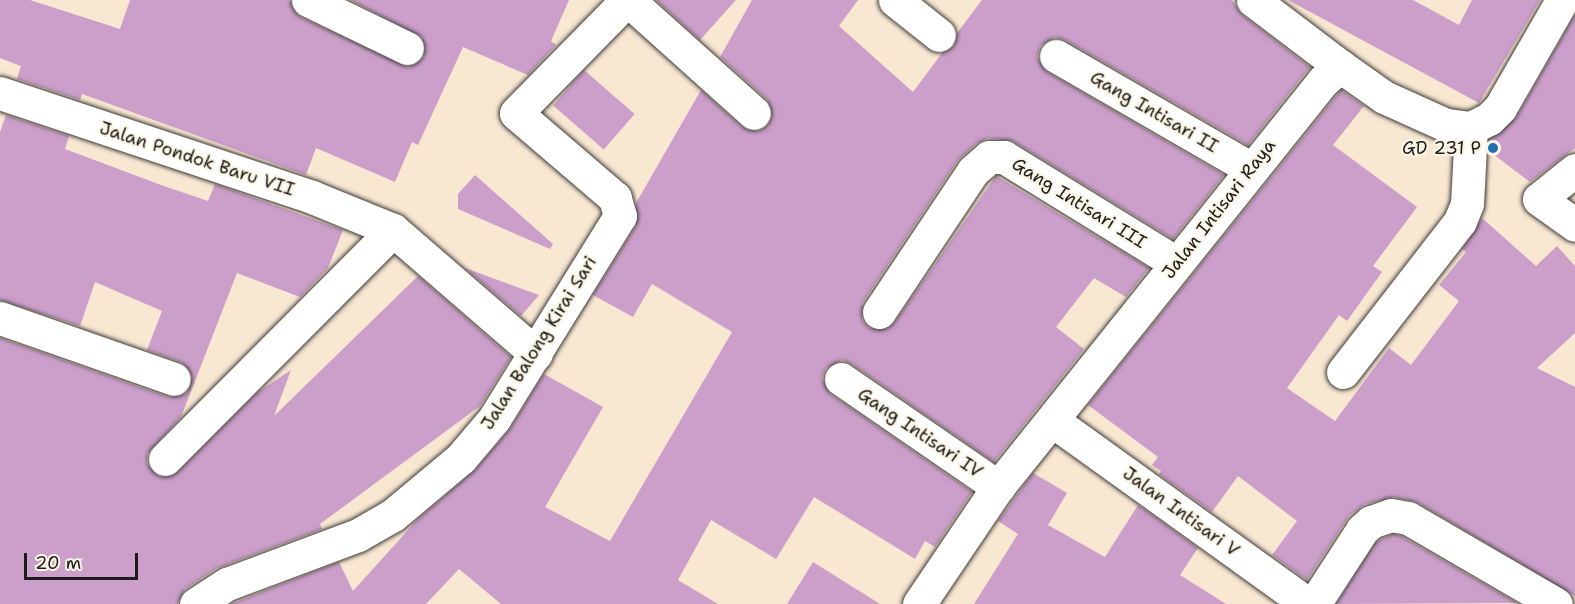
<!DOCTYPE html>
<html>
<head>
<meta charset="utf-8">
<style>
	body { margin:0 }
	#map { position:relative; width:1575px; height:604px; overflow:hidden; background:#f8e7d1; font-family:"Shantell Sans",sans-serif }
	div>[style] { position:absolute }
	.building>* { inset:0; background:#cc9fcb; transform-origin:0 0 }
	.roads { filter:drop-shadow(0 0 2px #3d3a37) drop-shadow(0 0 2px #3d3a37) }
	.minor>* { height:33px; margin:-16.5px; padding:0 16.5px; transform-origin:16.5px; border-radius:16.5px; background:#fff }
	.dots>* { width:16px; height:16px; translate:-50% -50%; box-sizing:border-box; border:3px solid #fcf5e5; border-radius:50% }
	span { translate:-50% -50%; white-space:nowrap; text-align:center; line-height:1.15; -webkit-text-stroke:4.5px #fcf5e5; paint-order:stroke }
	.street-label { font-size:18px; color:#1c1c1c }
	.poi-label { font-size:18px; color:#1c1c1c }
	.right { translate:-100% -50%; text-align:right }
	.scale { position:absolute; left:24px; top:553px; width:114px; height:27px; box-sizing:border-box; border:3px solid #1c1c1c; border-top:0; padding-left:8px; font-size:18px; line-height:21px; white-space:nowrap; color:#1c1c1c; -webkit-text-stroke:4px #fcf5e5; paint-order:stroke }
</style>
</head>
<body>
<div id="map">
	<div class="building">
		<i style="clip-path:polygon(0 0,30px 0,120px 29px,130px 0,289px 0,300px 17px,408px 67px,424px 57px,422px 37px,351px 0,569px 0,551px 41px,556px 45px,528px 75px,463px 47px,418px 145px,412px 142px,395px 182px,316px 148px,306px 175px,82px 94px,80px 100px,17px 79px,21px 66px,0 58px)"></i>
		<i style="clip-path:polygon(656px 0,736px 0,700px 40px)"></i>
		<i style="clip-path:polygon(752px 0,858px 0,839px 26px,913px 92px,942px 53px,954px 46px,957px 33px,982px 0,1232px 0,1242px 15px,1310px 67px,1248px 145px,1065px 40px,1055px 37px,1040px 46px,1037px 57px,1047px 72px,1224px 175px,1173px 239px,1013px 141px,988px 138px,977px 143px,958px 160px,863px 302px,862px 320px,869px 328px,887px 329px,895px 322px,996px 176px,1149px 268px,1126px 297px,1094px 278px,1056px 327px,1084px 349px,994px 462px,852px 364px,842px 360px,826px 368px,822px 378px,830px 394px,972px 492px,935px 547px,925px 541px,915px 559px,814px 497px,776px 559px,711px 520px,678px 580px,718px 604px,501px 604px,459px 569px,426px 604px,231px 604px,339px 562px,353px 591px,419px 518px,475px 470px,510px 429px,544px 374px,603px 407px,545px 507px,610px 541px,732px 332px,652px 284px,633px 317px,593px 295px,636px 226px,636px 203px,701px 90px,742px 127px,759px 131px,768px 125px,772px 116px,767px 99px,720px 57px)"></i>
		<i style="clip-path:polygon(1288px 0,1413px 0,1459px 25px,1472px 0,1540px 0,1479px 103px)"></i>
		<i style="clip-path:polygon(1575px 15px,1575px 148px,1530px 182px,1489px 151px,1489px 140px,1516px 118px)"></i>
		<i style="left:584px;top:70px;width:67px;height:47px;rotate:41deg"></i>
		<i style="clip-path:polygon(1341px 90px,1364px 106px,1333px 145px,1417px 207px,1373px 266px,1382px 272px,1347px 321px,1339px 315px,1287px 388px,1335px 421px,1389px 348px,1411px 365px,1459px 301px,1439px 285px,1466px 252px,1462px 249px,1482px 218px,1536px 266px,1557px 246px,1575px 266px,1575px 333px,1537px 368px,1575px 387px,1575px 596px,1417px 502px,1394px 497px,1365px 504px,1349px 516px,1307px 580px,1272px 555px,1297px 521px,1238px 476px,1212px 512px,1159px 474px,1161px 471px,1152px 465px,1158px 457px,1088px 405px)"></i>
		<i style="clip-path:polygon(6px 115px,69px 136px,65px 149px,161px 185px,208px 201px,215px 184px,343px 230px,328px 268px,300px 297px,237px 273px,181px 417px,147px 454px,147px 464px,160px 477px,178px 472px,258px 392px,291px 370px,274px 416px,418px 276px,511px 357px,480px 406px,320px 524px,322px 529px,217px 568px,185px 589px,177px 604px,0 604px,0 338px,168px 397px,186px 394px,192px 376px,181px 362px,147px 350px,162px 311px,95px 282px,80px 326px,0 300px,0 132px)"></i>
		<i style="clip-path:polygon(475px 175px,553px 244px,550px 249px,458px 209px,458px 194px)"></i>
		<i style="clip-path:polygon(465px 268px,539px 295px,521px 316px)"></i>
		<i style="clip-path:polygon(1033px 473px,1067px 493px,1048px 525px,1105px 557px,1138px 505px,1198px 548px,1180px 575px,1226px 604px,974px 604px,1018px 534px,998px 521px)"></i>
		<i style="clip-path:polygon(1393px 534px,1401px 536px,1517px 603px,1336px 604px,1376px 542px)"></i>
		<i style="clip-path:polygon(813px 562px,880px 604px,787px 604px)"></i>
	</div>
	<div class="roads">
		<div class="minor">
			<i style="left:308px;top:0;width:110px;rotate:25.9deg"></i>
			<i style="left:628px;top:0;width:169px;rotate:41.9deg"></i>
			<i style="left:895px;top:0;width:56px;rotate:38.5deg"></i>
			<i style="left:1253px;top:0;width:109px;rotate:37.2deg"></i>
			<i style="left:1056px;top:56px;width:226px;rotate:30deg"></i>
			<i style="left:0;top:93px;width:329px;rotate:18.4deg"></i>
			<i style="left:312px;top:197px;width:87px;rotate:22.2deg"></i>
			<i style="left:393px;top:230px;width:189px;rotate:40.9deg"></i>
			<i style="left:1575px;top:170px;width:46px;rotate:141.1deg"></i>
			<i style="left:1539px;top:199px;width:44px;rotate:35.8deg"></i>
			<i style="left:879px;top:312px;width:169px;rotate:-56.3deg"></i>
			<i style="left:973px;top:171px;width:21px;rotate:-41deg"></i>
			<i style="left:989px;top:157px;width:15px"></i>
			<i style="left:1004px;top:157px;width:202px;rotate:31.6deg"></i>
			<i style="left:0;top:318px;width:184px;rotate:19.3deg"></i>
			<i style="left:1343px;top:372px;width:191px;rotate:-52.2deg"></i>
			<i style="left:1460px;top:221px;width:18px;rotate:-68deg"></i>
			<i style="left:1467px;top:204px;width:76px;rotate:-87deg"></i>
			<i style="left:841px;top:379px;width:191px;rotate:34.5deg"></i>
			<i style="left:1053px;top:421px;width:314px;rotate:35.7deg"></i>
			<i style="left:165px;top:459px;width:323px;rotate:-45.1deg"></i>
			<i style="left:196px;top:604px;width:37px;rotate:-33deg"></i>
			<i style="left:227px;top:584px;width:140px;rotate:-20.5deg"></i>
			<i style="left:358px;top:535px;width:40px;rotate:-29.7deg"></i>
			<i style="left:393px;top:515px;width:89px;rotate:-40deg"></i>
			<i style="left:461px;top:458px;width:51px;rotate:-49.8deg"></i>
			<i style="left:494px;top:419px;width:239px;rotate:-58.2deg"></i>
			<i style="left:620px;top:216px;width:19px;rotate:-106deg"></i>
			<i style="left:615px;top:198px;width:130px;rotate:-139.4deg"></i>
			<i style="left:516px;top:113px;width:158px;rotate:-45.5deg"></i>
			<i style="left:919px;top:604px;width:141px;rotate:-56deg"></i>
			<i style="left:998px;top:487px;width:520px;rotate:-51.32deg"></i>
			<i style="left:1323px;top:81px;width:23px;rotate:-41deg"></i>
			<i style="left:1340px;top:66px;width:54px;rotate:35.2deg"></i>
			<i style="left:1384px;top:97px;width:68px;rotate:24.3deg"></i>
			<i style="left:1446px;top:125px;width:25px;rotate:7deg"></i>
			<i style="left:1471px;top:128px;width:20px;rotate:-27deg"></i>
			<i style="left:1489px;top:119px;width:16px;rotate:-45deg"></i>
			<i style="left:1500px;top:108px;width:125px;rotate:-60.1deg"></i>
			<i style="left:1314px;top:604px;width:88px;rotate:-57deg"></i>
			<i style="left:1362px;top:530px;width:12px;rotate:-42deg"></i>
			<i style="left:1371px;top:522px;width:21px;rotate:-19deg"></i>
			<i style="left:1391px;top:515px;width:17px;rotate:10deg"></i>
			<i style="left:1408px;top:518px;width:171px;rotate:30.2deg"></i>
		</div>
	</div>
	<div class="dots">
		<i style="left:1493px;top:148px;background:#1f6fb2"></i>
	</div>
	<div class="street-label">
		<span style="left:1154px;top:112px;rotate:30deg">Gang Intisari II</span>
		<span style="left:197px;top:159px;rotate:18deg">Jalan Pondok Baru VII</span>
		<span style="left:1079px;top:203px;rotate:32deg">Gang Intisari III</span>
		<span style="left:1219px;top:209px;rotate:-52deg">Jalan Intisari Raya</span>
		<span style="left:539px;top:343px;rotate:-58deg">Jalan Balong Kirai Sari</span>
		<span style="left:920px;top:433px;rotate:34deg">Gang Intisari IV</span>
		<span style="left:1181px;top:512px;rotate:36deg">Jalan Intisari V</span>
	</div>
	<div class="poi-label">
		<span class="right" style="left:1481px;top:148px">GD 231 P</span>
	</div>
	<div class="scale">20 m</div>
</div>
</body>
</html>
